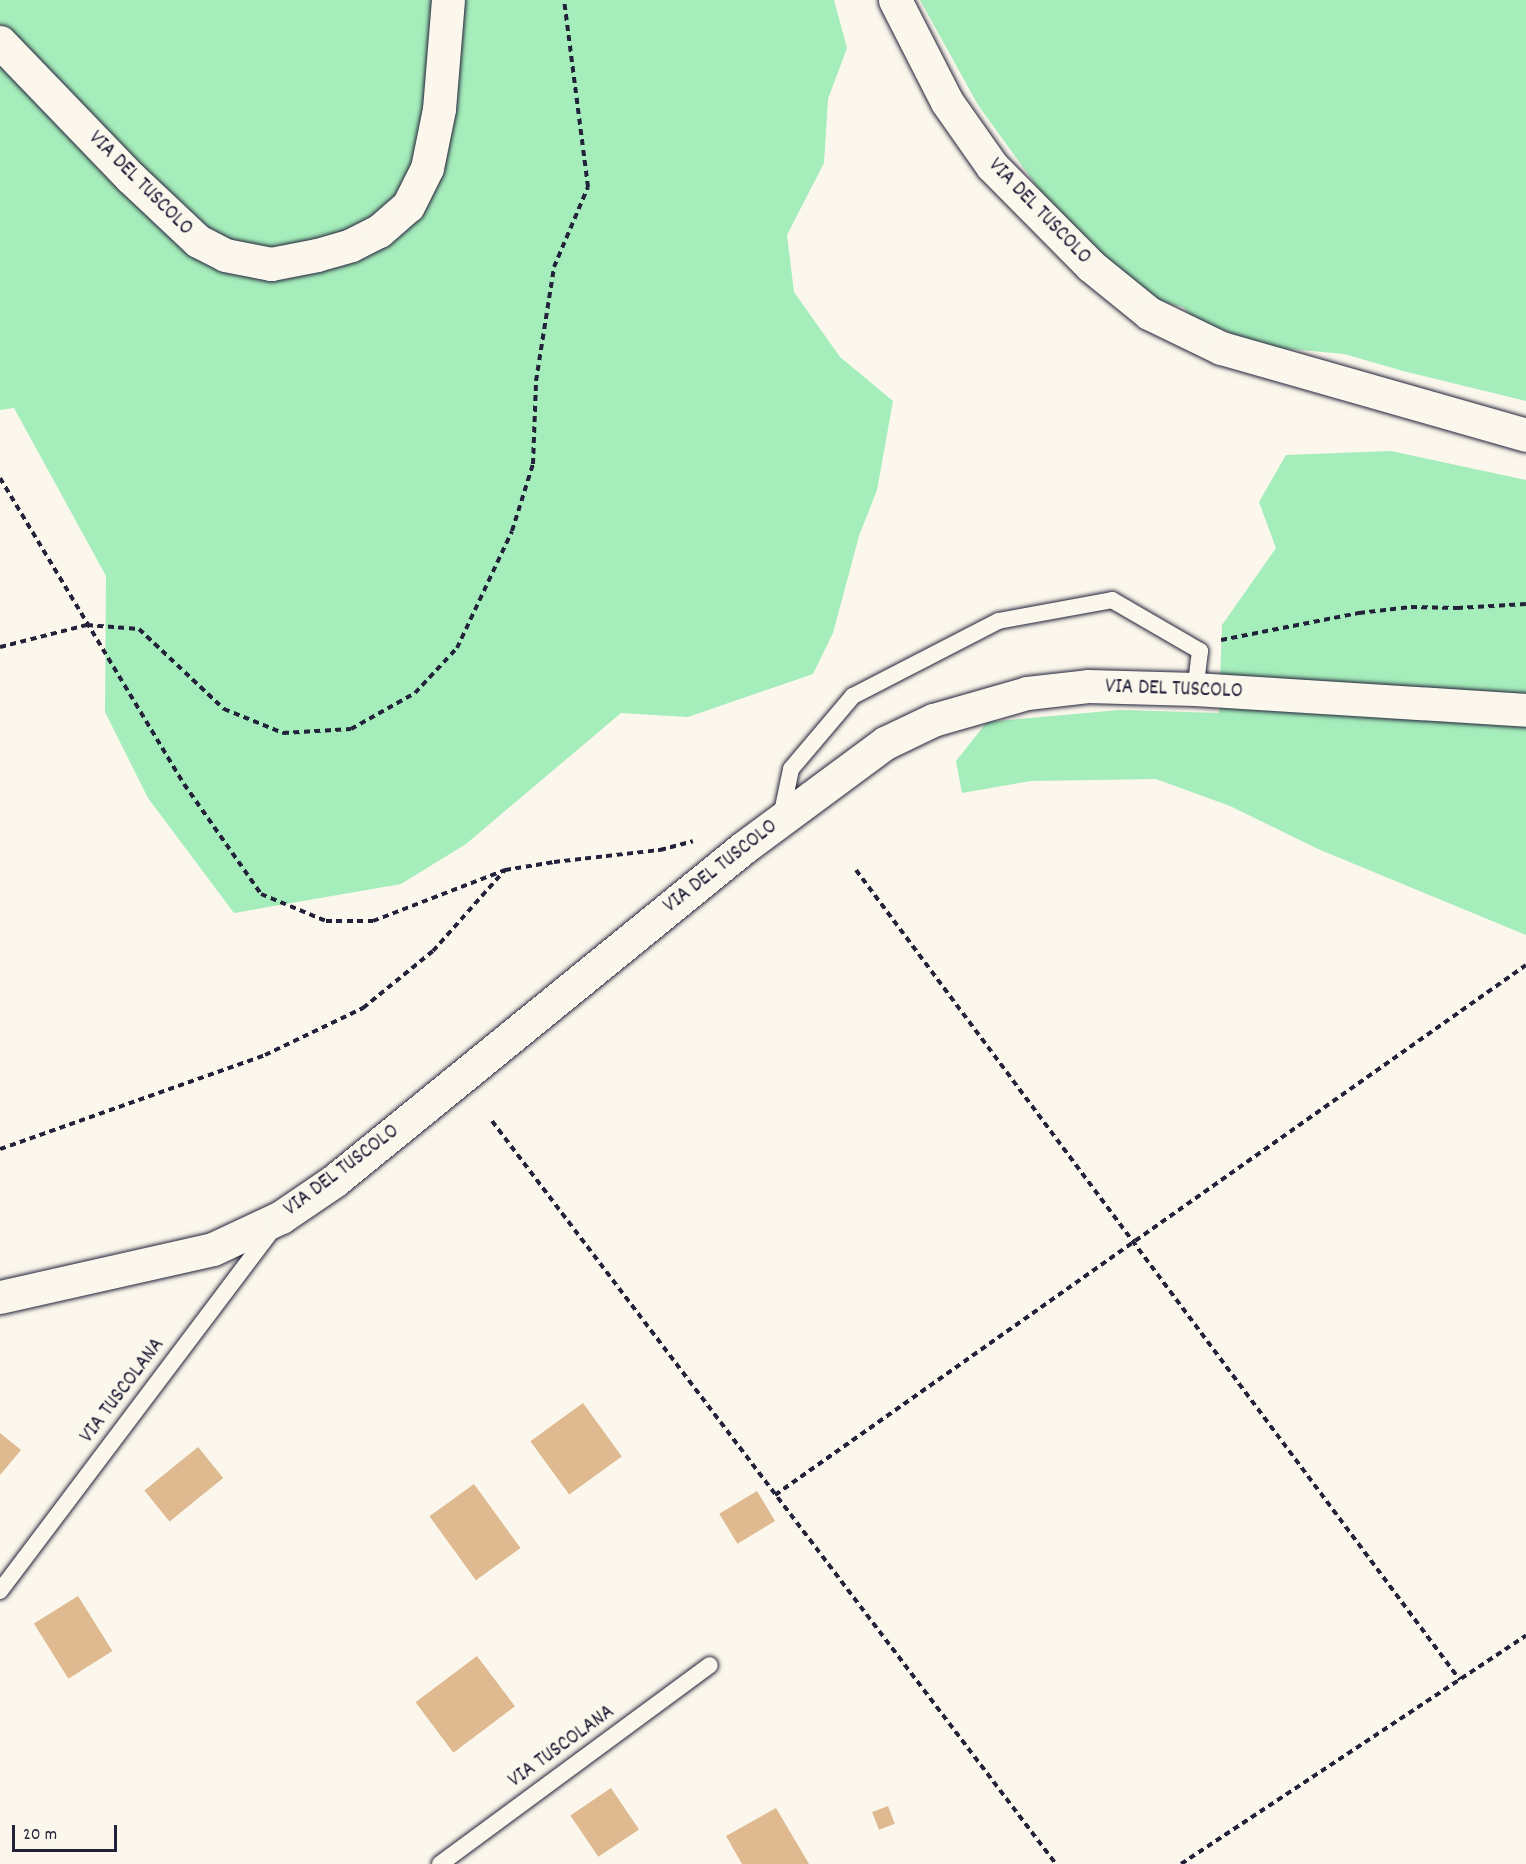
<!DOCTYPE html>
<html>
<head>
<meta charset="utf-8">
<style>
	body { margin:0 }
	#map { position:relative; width:1526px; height:1864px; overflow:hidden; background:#fbf7ec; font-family:Dekko,sans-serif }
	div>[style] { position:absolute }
	.green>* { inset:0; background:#a5edba }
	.building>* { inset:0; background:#dfba90; transform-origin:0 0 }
	.path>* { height:4px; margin-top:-2px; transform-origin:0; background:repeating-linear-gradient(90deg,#22223b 0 6px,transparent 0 10.5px) }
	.roads { filter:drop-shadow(0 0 2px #22223b) drop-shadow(0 0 2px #22223b) }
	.lane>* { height:16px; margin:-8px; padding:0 8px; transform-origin:8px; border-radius:8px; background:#fbf7ec }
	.secondary>* { height:33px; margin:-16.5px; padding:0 16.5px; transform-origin:16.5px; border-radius:16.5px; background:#fbf7ec }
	span { translate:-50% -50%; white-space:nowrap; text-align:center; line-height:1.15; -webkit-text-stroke:4.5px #fbf7ec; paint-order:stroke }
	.street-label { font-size:21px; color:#22223b }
	.scale { position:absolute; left:12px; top:1825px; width:105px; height:27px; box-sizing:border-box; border:3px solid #22223b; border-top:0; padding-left:8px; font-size:18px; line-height:21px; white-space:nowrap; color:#22223b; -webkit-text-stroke:4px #fbf7ec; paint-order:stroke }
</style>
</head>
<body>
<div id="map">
	<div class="green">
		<i style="clip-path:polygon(0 0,834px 0,847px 48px,828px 99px,824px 163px,787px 235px,794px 292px,840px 357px,893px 401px,877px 490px,859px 536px,833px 633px,813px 674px,688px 717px,621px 713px,466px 844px,401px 884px,234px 913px,148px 798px,105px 712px,106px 576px,14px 408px,0 410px)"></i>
		<i style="clip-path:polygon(920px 0,1526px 0,1526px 401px,1403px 371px,1344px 354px,1267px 347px,1220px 329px,1208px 327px,1197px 322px,1183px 307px,1150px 299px,1103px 263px,1044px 196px,978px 105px)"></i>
		<i style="clip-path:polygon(1391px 451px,1526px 480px,1526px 935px,1318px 849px,1230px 806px,1156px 779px,1031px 781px,962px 793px,956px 761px,987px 722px,1119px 710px,1219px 713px,1222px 625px,1276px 548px,1259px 502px,1286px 455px)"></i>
	</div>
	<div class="building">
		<i style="left:583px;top:1403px;width:66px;height:65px;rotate:54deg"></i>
		<i style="clip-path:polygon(0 1433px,21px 1450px,0 1475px)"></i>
		<i style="left:198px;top:1447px;width:40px;height:69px;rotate:51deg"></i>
		<i style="left:474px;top:1484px;width:79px;height:55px;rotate:54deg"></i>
		<i style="left:757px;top:1491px;width:35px;height:44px;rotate:59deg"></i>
		<i style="left:78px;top:1596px;width:65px;height:52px;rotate:58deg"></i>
		<i style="left:477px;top:1656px;width:63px;height:77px;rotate:53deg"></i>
		<i style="left:611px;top:1788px;width:50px;height:49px;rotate:56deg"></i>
		<i style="left:888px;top:1806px;width:19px;height:17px;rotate:69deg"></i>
		<i style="clip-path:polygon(776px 1808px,809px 1864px,742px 1864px,726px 1836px)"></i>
	</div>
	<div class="path">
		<i style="left:0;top:478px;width:357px;rotate:59deg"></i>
		<i style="left:184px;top:784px;width:134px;rotate:55deg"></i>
		<i style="left:261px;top:894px;width:70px;rotate:22.6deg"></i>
		<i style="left:326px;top:921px;width:47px"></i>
		<i style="left:373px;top:921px;width:142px;rotate:-21.1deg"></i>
		<i style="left:505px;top:870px;width:50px;rotate:-9.3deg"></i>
		<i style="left:554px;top:862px;width:107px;rotate:-6.5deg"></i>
		<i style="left:660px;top:850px;width:34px;rotate:-15deg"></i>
		<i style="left:1221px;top:640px;width:141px;rotate:-11.1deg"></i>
		<i style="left:1359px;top:613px;width:52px;rotate:-6.6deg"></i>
		<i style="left:1411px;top:607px;width:46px;rotate:1.2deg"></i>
		<i style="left:1457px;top:608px;width:69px;rotate:-3.3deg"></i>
		<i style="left:0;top:647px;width:90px;rotate:-14.2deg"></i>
		<i style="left:87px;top:625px;width:52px;rotate:4.4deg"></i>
		<i style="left:139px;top:629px;width:117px;rotate:43.3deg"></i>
		<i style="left:224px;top:709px;width:64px;rotate:22.1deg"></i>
		<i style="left:283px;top:733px;width:68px;rotate:-3.4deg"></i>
		<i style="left:351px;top:729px;width:73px;rotate:-29.4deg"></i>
		<i style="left:415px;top:693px;width:62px;rotate:-47deg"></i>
		<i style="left:457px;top:648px;width:129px;rotate:-64.8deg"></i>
		<i style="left:512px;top:531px;width:70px;rotate:-72.6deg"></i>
		<i style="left:533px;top:464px;width:83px;rotate:-87.9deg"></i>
		<i style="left:536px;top:381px;width:115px;rotate:-81deg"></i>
		<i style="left:554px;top:267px;width:87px;rotate:-67deg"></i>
		<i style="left:588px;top:187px;width:189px;rotate:-97.3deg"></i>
		<i style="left:856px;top:870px;width:1010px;rotate:53.29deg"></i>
		<i style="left:492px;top:1121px;width:933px;rotate:52.8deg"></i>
		<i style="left:0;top:1149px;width:281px;rotate:-19.5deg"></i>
		<i style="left:265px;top:1055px;width:109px;rotate:-25.6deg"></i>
		<i style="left:363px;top:1008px;width:90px;rotate:-39.2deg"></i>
		<i style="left:433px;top:951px;width:108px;rotate:-48.4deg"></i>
		<i style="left:775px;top:1495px;width:919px;rotate:-35.21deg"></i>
		<i style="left:1181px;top:1864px;width:414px;rotate:-33.5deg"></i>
	</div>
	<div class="roads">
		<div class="lane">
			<i style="left:781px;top:817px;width:49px;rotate:-78.2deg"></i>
			<i style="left:791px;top:769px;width:96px;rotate:-49.7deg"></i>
			<i style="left:853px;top:696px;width:163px;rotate:-27.3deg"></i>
			<i style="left:998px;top:621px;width:116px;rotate:-10.4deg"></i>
			<i style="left:1112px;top:600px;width:102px;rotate:30.1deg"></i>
			<i style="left:1200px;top:651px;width:38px;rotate:97deg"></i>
			<i style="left:0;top:1591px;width:456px;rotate:-53deg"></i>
			<i style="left:440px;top:1864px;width:335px;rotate:-36.4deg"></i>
		</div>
		<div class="secondary">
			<i style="left:895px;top:0;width:114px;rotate:63deg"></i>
			<i style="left:947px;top:102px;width:78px;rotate:54.9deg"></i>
			<i style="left:992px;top:166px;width:141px;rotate:45.3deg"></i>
			<i style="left:1091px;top:266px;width:75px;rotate:39deg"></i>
			<i style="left:1149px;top:313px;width:80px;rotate:25.9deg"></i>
			<i style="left:1221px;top:348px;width:317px;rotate:15.9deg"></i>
			<i style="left:0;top:42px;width:187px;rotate:46.1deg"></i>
			<i style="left:130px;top:177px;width:93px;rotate:43.3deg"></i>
			<i style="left:198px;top:241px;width:30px;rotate:27deg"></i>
			<i style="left:225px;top:255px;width:47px;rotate:11.1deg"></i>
			<i style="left:271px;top:264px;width:47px;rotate:-11.1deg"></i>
			<i style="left:317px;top:255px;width:35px;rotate:-16deg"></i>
			<i style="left:351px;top:245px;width:31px;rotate:-27deg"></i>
			<i style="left:379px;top:231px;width:38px;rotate:-41deg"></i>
			<i style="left:408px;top:206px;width:42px;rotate:-63.4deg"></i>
			<i style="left:427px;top:168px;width:60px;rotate:-78.5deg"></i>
			<i style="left:439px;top:109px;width:109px;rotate:-85.3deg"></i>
			<i style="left:0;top:1297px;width:218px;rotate:-12.7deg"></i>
			<i style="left:213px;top:1249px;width:75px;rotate:-25.2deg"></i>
			<i style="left:281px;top:1217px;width:64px;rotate:-34.2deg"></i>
			<i style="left:334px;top:1181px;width:527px;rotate:-39.15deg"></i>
			<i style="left:743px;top:848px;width:177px;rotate:-36.5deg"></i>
			<i style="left:885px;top:743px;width:53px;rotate:-25.6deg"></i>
			<i style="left:933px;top:720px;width:98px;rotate:-16deg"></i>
			<i style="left:1027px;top:693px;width:61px;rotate:-6.5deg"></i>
			<i style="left:1088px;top:686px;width:107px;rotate:1.6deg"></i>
			<i style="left:1195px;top:689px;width:332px;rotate:3.6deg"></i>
		</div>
	</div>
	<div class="street-label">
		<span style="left:140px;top:184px;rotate:45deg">VIA DEL TUSCOLO</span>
		<span style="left:1039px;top:212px;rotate:46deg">VIA DEL TUSCOLO</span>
		<span style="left:1174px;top:690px;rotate:2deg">VIA DEL TUSCOLO</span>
		<span style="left:721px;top:867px;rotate:-38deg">VIA DEL TUSCOLO</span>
		<span style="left:342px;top:1171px;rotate:-37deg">VIA DEL TUSCOLO</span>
		<span style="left:123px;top:1391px;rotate:-53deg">VIA TUSCOLANA</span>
		<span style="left:562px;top:1747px;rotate:-36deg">VIA TUSCOLANA</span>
	</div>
	<div class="scale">20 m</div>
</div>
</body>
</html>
